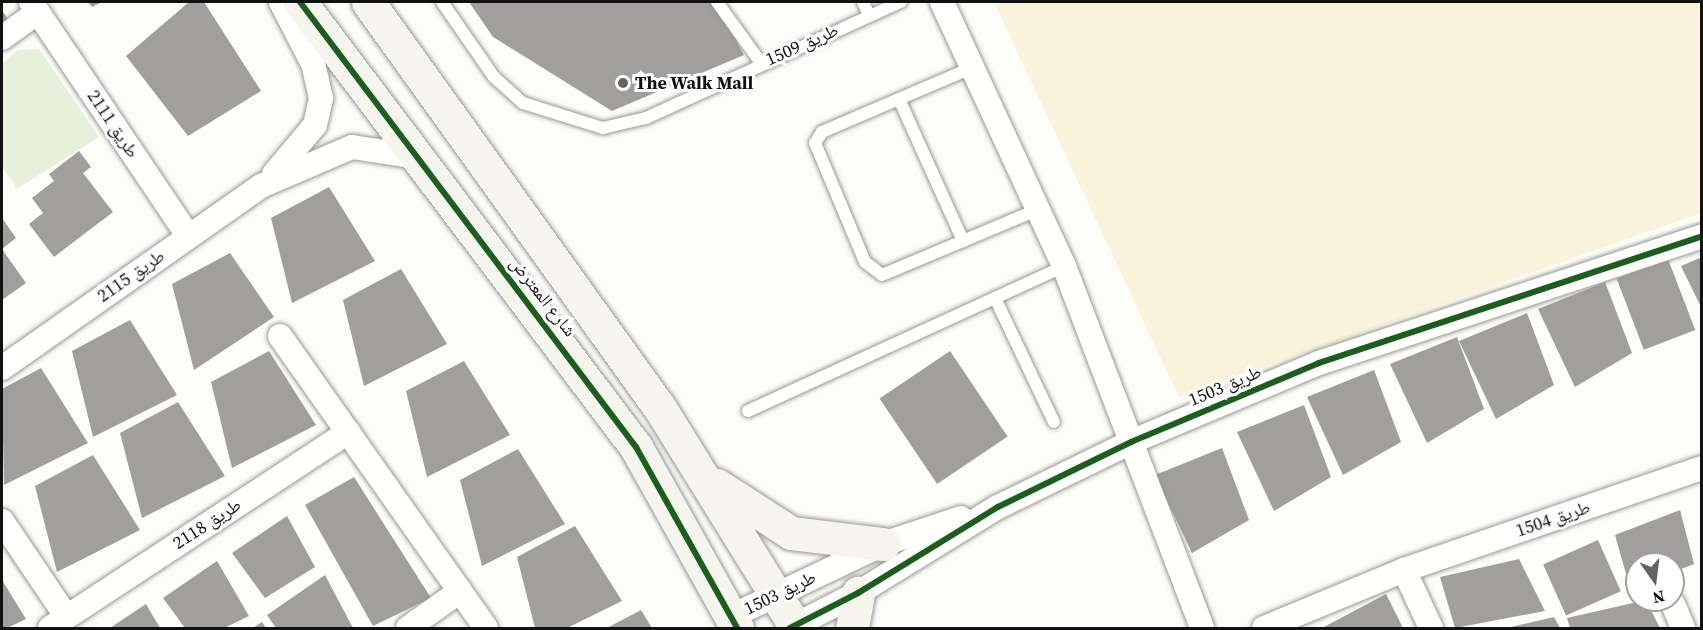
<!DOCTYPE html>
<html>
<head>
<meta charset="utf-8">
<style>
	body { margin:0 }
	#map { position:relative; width:1703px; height:630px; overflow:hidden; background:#fcfcf8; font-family:"Source Serif 4","Noto Naskh Arabic",serif }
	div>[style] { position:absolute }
	.green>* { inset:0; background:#e6f0da }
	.sand>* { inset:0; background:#f9f3dc }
	.building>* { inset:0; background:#a09f9d; transform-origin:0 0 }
	.roads { filter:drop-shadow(0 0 2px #979795) drop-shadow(0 0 2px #979795) }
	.lane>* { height:12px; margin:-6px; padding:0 6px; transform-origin:6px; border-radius:6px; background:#fffffe }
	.street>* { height:24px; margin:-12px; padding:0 12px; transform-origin:12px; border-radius:12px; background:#fffffe }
	.secondary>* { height:33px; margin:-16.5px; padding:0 16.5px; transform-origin:16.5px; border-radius:16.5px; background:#f5f4ed }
	.cycleway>* { height:6px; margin:-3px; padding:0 3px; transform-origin:3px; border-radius:3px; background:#1b5e20 }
	.dots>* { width:16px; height:16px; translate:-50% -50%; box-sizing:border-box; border:3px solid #fff; border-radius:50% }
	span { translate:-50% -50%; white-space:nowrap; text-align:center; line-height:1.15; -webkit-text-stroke:6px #fff; paint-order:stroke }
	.street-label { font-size:18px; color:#111 }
	.poi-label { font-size:18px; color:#111; font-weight:700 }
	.left { translate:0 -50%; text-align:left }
	.frame { position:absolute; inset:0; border:3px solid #111; pointer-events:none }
	.north { position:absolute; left:1625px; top:552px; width:60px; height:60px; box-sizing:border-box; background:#fff; border:2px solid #a0a0a0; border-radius:50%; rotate:166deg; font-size:16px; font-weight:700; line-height:24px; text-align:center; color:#111 }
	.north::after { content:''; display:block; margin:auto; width:21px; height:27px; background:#636362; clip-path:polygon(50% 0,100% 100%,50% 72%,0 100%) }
</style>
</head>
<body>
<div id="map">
	<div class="green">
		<i style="clip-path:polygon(39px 49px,99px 137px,17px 189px,2px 166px,2px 64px,18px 50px)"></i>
	</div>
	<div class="sand">
		<i style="clip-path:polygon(994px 2px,1701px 2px,1701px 213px,1179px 397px)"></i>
	</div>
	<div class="building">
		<i style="clip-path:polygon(88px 2px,102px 2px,92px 7px)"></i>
		<i style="clip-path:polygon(189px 2px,204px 2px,261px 91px,188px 136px,126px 56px)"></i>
		<i style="clip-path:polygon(469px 2px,715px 2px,744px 55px,612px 111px,493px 37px)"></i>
		<i style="clip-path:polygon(2px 10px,9px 21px,2px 27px)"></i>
		<i style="clip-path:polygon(79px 151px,91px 167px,83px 173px,113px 212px,54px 257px,29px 224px,43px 213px,32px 198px,54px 181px,49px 174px)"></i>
		<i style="clip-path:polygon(329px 187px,375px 261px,292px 303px,271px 218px)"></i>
		<i style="clip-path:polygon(2px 218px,16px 238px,2px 249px)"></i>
		<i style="clip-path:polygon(2px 249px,26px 283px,2px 300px)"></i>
		<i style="clip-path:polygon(230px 253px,274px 317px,194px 370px,172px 284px)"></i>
		<i style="clip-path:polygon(1702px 257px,1702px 309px,1681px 266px)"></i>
		<i style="left:1668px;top:259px;width:76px;height:55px;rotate:69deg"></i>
		<i style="clip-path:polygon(401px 269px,447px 344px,364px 386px,343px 300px)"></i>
		<i style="clip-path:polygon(1605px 282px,1632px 353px,1575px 387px,1538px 309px)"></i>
		<i style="clip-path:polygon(1527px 313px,1554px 385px,1496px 419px,1459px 341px)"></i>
		<i style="clip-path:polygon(130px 320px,177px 395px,93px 437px,72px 351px)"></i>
		<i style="clip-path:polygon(1457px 337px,1484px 409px,1427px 443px,1390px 364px)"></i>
		<i style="clip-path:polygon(269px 351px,316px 425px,232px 468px,211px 382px)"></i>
		<i style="left:950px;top:351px;width:103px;height:85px;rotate:56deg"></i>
		<i style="clip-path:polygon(464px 361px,510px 435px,427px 477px,406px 391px)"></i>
		<i style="clip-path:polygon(41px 368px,88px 443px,4px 485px,2px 389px)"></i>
		<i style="clip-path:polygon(1374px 370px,1401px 442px,1343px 475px,1307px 397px)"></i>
		<i style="clip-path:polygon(178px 402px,225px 476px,142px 518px,120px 433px)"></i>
		<i style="clip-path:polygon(1304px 405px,1331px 477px,1274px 511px,1237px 432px)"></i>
		<i style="clip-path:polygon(1222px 448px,1249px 520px,1192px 553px,1155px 475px)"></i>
		<i style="clip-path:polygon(518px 449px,565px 524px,482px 566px,460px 480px)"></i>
		<i style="clip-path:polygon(93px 455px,140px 530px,57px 572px,35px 486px)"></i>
		<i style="clip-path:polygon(354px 477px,431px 598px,373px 626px,305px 505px)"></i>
		<i style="clip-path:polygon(1680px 510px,1694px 564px,1673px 572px,1673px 564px,1637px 564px,1637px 585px,1630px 588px,1615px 535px)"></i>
		<i style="clip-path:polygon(287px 516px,315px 567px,265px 598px,232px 553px)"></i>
		<i style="clip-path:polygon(575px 526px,622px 601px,567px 628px,535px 628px,517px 557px)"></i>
		<i style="left:1598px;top:540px;width:56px;height:60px;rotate:66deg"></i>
		<i style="clip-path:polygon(1519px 559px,1545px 611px,1455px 628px,1440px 577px)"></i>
		<i style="clip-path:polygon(217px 561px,249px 616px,224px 628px,185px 628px,163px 598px)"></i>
		<i style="clip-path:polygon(325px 575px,353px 628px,276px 628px,267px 615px)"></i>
		<i style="clip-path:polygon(2px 580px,26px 619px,7px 628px,2px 628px)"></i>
		<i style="clip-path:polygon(1386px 594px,1403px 628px,1322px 628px)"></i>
		<i style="clip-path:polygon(1646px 600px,1660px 628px,1570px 628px,1567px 618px)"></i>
		<i style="clip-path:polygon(146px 604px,160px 628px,110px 628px)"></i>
		<i style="clip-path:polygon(641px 610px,652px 628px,607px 628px)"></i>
		<i style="clip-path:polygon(1554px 617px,1560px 628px,1507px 628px)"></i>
		<i style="clip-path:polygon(262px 622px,266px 628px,253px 628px)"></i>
	</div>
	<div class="roads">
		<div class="lane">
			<i style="left:442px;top:2px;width:91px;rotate:55.3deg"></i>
			<i style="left:494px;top:77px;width:39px;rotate:42deg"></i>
			<i style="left:523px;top:103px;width:84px;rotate:17.4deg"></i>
			<i style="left:603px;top:128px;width:44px;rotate:-13.1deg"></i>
			<i style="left:646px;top:118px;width:280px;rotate:-24.5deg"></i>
			<i style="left:717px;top:2px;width:75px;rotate:54.2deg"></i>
			<i style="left:863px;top:2px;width:14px;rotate:65deg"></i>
			<i style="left:969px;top:69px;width:160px;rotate:156.8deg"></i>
			<i style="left:822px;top:132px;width:13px;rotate:122deg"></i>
			<i style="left:815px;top:143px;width:129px;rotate:67.2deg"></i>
			<i style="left:865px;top:262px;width:21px;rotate:37deg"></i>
			<i style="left:882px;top:275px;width:168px;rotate:-22.8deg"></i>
			<i style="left:899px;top:99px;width:156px;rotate:65.7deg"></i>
			<i style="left:995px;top:298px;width:137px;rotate:64.6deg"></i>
			<i style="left:748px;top:411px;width:348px;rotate:-24.6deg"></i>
		</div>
		<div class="street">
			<i style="left:31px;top:2px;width:282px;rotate:56.1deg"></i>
			<i style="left:942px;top:2px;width:291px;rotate:65.2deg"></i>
			<i style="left:1064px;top:266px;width:387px;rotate:69.1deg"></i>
			<i style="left:2px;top:38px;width:44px;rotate:-35.8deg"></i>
			<i style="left:274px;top:174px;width:64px;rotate:-50.1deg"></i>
			<i style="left:315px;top:125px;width:28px;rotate:-77deg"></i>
			<i style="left:321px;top:98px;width:35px;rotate:-103deg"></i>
			<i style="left:313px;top:64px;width:70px;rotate:-117.3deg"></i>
			<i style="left:280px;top:336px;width:357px;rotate:54.8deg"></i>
			<i style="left:2px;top:368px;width:317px;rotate:-35.1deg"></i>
			<i style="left:261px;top:186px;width:99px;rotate:-23.2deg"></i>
			<i style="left:352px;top:147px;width:61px;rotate:8.5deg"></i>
			<i style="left:2px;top:521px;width:115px;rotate:56deg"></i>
			<i style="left:1404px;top:570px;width:64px;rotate:65deg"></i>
			<i style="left:1673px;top:604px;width:26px;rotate:67deg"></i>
			<i style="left:730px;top:617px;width:170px;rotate:-25.5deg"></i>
			<i style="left:883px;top:544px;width:82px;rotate:-18.4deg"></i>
			<i style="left:50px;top:628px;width:357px;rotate:-33.3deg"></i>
			<i style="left:408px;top:628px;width:64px;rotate:-35.4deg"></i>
			<i style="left:790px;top:628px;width:76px;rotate:-27.2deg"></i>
			<i style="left:858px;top:593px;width:164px;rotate:-31.6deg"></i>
			<i style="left:998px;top:507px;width:148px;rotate:-26deg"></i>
			<i style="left:1131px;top:442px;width:204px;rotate:-22.8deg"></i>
			<i style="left:1319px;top:363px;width:404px;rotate:-18.3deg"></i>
			<i style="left:1264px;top:628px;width:152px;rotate:-22.5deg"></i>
			<i style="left:1404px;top:570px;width:315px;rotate:-18.9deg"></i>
		</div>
		<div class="secondary">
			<i style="left:300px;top:2px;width:558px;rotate:52.95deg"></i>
			<i style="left:636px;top:447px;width:207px;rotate:60.8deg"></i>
			<i style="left:368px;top:2px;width:496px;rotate:54.3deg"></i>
			<i style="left:658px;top:405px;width:262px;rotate:58.2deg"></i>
			<i style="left:717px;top:485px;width:88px;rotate:33deg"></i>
			<i style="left:791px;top:533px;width:93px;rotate:6.8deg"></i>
			<i style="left:852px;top:628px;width:36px;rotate:-80deg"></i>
		</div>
	</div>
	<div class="cycleway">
		<i style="left:300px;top:2px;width:558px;rotate:52.95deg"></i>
		<i style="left:636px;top:447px;width:207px;rotate:60.8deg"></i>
		<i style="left:790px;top:628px;width:76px;rotate:-27.2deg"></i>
		<i style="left:858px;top:593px;width:164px;rotate:-31.6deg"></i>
		<i style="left:998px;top:507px;width:148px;rotate:-26deg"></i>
		<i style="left:1131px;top:442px;width:204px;rotate:-22.8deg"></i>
		<i style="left:1319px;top:363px;width:404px;rotate:-18.3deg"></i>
	</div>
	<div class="dots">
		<i style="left:623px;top:83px;background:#636362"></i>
	</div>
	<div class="street-label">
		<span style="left:802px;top:45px;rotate:-24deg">طريق 1509</span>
		<span style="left:113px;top:124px;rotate:56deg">طريق 2111</span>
		<span style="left:131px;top:276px;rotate:-35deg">طريق 2115</span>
		<span style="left:543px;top:297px;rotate:52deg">شارع المعترض</span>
		<span style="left:1225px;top:386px;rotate:-23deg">طريق 1503</span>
		<span style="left:1553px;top:519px;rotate:-19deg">طريق 1504</span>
		<span style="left:207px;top:524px;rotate:-33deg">طريق 2118</span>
		<span style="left:780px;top:593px;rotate:-26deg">طريق 1503</span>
	</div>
	<div class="poi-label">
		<span class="left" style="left:635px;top:83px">The Walk Mall</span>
	</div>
	<div class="frame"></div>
	<div class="north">N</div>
</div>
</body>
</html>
